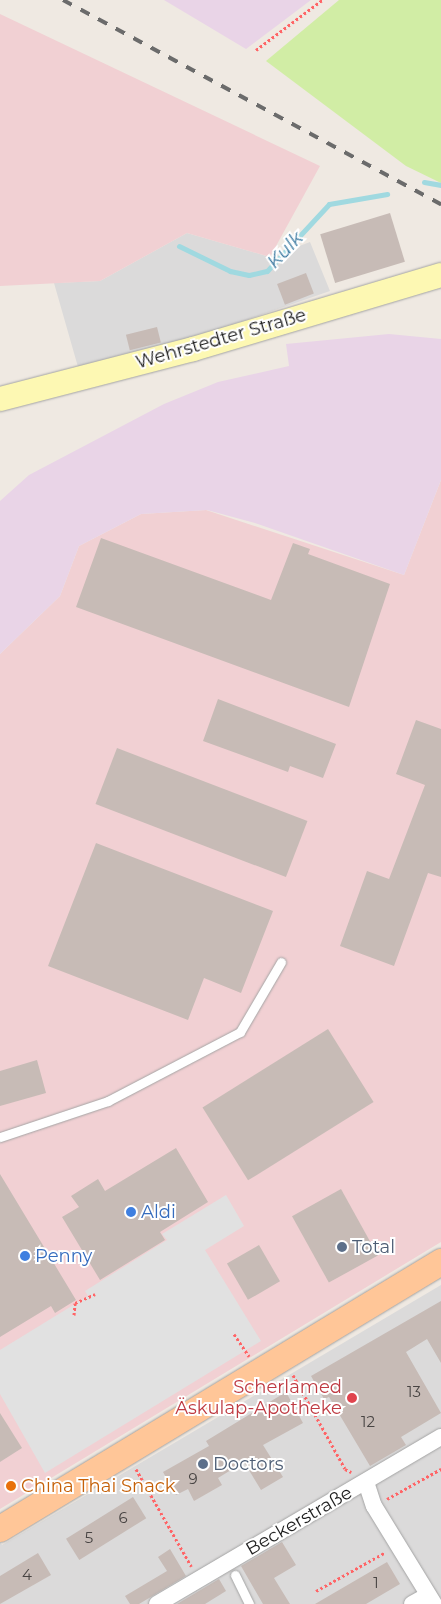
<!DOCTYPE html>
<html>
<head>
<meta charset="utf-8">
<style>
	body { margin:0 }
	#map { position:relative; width:441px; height:1604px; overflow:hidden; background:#efe9e2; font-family:Montserrat,sans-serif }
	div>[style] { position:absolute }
	.residential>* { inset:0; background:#dbdada }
	.commercial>* { inset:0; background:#f1d0d3 }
	.industrial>* { inset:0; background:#e9d4e7 }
	.grass>* { inset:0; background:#d1eda5 }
	.parking>* { inset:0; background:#e1e1e1 }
	.stream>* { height:5px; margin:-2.5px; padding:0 2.5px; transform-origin:2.5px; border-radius:2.5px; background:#a0d9e0 }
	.building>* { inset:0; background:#c7bbb6; transform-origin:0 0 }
	.path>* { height:3px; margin-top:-1.5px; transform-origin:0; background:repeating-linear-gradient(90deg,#ff6466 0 2.5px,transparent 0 5px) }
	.roads { filter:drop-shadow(0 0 1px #a4a4a4) drop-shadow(0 0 1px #a4a4a4) }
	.lane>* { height:9px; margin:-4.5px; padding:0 4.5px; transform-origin:4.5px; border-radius:4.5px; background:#fff }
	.street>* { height:16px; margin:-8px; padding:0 8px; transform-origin:8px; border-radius:8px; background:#fff }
	.secondary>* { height:24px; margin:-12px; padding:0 12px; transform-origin:12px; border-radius:12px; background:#fdf8b3 }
	.primary>* { height:26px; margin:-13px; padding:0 13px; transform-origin:13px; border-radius:13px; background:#ffc698 }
	.rail>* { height:4px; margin-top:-2px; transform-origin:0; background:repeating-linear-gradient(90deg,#6b6b6b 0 10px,transparent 0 20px) }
	.dots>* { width:14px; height:14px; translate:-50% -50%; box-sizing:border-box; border:2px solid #fff; border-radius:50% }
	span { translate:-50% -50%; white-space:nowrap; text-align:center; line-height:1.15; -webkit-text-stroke:4px #fff; paint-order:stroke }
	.number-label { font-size:15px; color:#484443 }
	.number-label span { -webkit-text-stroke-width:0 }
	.street-label { font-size:18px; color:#1d1d1d }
	.shop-label { font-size:18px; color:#366cbe }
	.left { translate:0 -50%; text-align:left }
	.service-label { font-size:18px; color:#4e5e75 }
	.health-label { font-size:18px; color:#be3a42 }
	.right { translate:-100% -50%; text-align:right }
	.food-label { font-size:18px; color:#c56008 }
	.water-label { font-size:19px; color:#3f7ca2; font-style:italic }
</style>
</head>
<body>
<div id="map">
	<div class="residential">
		<i style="clip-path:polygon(187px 233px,270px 257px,310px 242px,330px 291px,211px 332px,78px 367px,54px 283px,100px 281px)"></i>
		<i style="clip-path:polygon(441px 1285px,441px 1604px,0 1604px,0 1542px,2px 1545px)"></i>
	</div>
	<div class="commercial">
		<i style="clip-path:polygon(0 14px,320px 166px,270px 257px,187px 233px,100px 281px,0 286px)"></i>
		<i style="clip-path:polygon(441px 480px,441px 1242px,0 1509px,0 654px,60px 596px,79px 546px,141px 514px,206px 510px,404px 575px)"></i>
	</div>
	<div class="industrial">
		<i style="clip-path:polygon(164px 0,311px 0,246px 49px)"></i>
		<i style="clip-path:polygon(389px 334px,441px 339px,441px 480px,404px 575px,255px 523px,207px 510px,141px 514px,79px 546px,60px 596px,0 654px,0 501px,29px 475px,164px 404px,218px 382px,289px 366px,286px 344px)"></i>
	</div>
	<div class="grass">
		<i style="clip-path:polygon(339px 0,441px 0,441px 183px,406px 166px,266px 61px)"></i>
	</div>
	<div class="parking">
		<i style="clip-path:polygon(226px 1195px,244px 1226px,205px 1250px,261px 1341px,45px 1473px,0 1394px,0 1350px,88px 1296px,85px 1291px,167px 1240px,162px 1234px)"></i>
	</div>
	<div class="stream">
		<i style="left:424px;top:182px;width:17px;rotate:10deg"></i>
		<i style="left:179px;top:246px;width:57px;rotate:26.1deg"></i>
		<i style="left:230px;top:271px;width:19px;rotate:12deg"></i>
		<i style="left:249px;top:275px;width:18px;rotate:-13deg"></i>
		<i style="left:267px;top:271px;width:91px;rotate:-47.2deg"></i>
		<i style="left:329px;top:204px;width:59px;rotate:-9.8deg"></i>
	</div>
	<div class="building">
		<i style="left:390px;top:213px;width:51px;height:73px;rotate:73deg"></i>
		<i style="left:306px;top:273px;width:22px;height:31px;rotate:69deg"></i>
		<i style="left:157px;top:327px;width:16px;height:32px;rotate:76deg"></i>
		<i style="clip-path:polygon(101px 538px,271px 600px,293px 543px,310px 549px,308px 554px,390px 584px,349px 707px,76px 607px)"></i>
		<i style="clip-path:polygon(218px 699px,336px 744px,323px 778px,290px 766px,288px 772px,203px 741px)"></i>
		<i style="clip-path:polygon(416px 720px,441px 729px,441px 877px,428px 873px,394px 966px,340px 946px,367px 871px,389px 879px,425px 785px,396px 774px)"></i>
		<i style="left:117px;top:748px;width:204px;height:60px;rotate:21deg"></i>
		<i style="clip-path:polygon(96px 843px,273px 911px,241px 993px,204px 978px,188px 1020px,48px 966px)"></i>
		<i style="left:328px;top:1029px;width:86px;height:148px;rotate:58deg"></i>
		<i style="clip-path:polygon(37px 1060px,46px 1093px,0 1106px,0 1071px)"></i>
		<i style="clip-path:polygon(176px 1148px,208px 1202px,160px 1232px,165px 1240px,100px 1280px,62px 1217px,79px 1207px,71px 1196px,98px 1179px,105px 1191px)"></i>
		<i style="clip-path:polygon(0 1174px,76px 1300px,55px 1313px,51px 1306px,0 1337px)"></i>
		<i style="left:341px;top:1189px;width:76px;height:56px;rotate:61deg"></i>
		<i style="left:259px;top:1245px;width:42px;height:37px;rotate:60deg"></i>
		<i style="clip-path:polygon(441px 1301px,441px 1363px,427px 1339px,406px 1352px,441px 1413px,401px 1437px,406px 1445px,370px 1466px,329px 1397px,324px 1399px,311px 1376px)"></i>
		<i style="clip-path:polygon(286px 1392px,303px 1423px,263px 1445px,283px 1477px,261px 1490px,244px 1462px,218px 1478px,222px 1485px,194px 1501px,188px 1489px,176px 1495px,163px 1472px,209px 1446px,206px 1441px)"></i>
		<i style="clip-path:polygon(0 1413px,22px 1448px,0 1462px)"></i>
		<i style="left:133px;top:1497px;width:25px;height:79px;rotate:58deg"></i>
		<i style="clip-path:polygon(282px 1542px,296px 1565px,274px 1578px,290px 1604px,263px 1604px,241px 1566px)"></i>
		<i style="clip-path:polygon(170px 1549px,186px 1576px,139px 1604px,130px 1604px,125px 1596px,167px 1571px,158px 1557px)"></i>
		<i style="clip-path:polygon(38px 1553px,51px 1575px,0 1604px,0 1576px)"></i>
		<i style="clip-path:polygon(387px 1562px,400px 1584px,366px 1604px,315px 1604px)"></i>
		<i style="clip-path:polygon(219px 1579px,226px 1591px,205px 1604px,177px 1604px)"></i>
	</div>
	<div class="path">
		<i style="left:256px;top:50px;width:83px;rotate:-37.1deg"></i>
		<i style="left:74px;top:1315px;width:12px;rotate:-85deg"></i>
		<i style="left:75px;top:1303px;width:22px;rotate:-24deg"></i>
		<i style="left:234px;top:1334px;width:27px;rotate:56deg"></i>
		<i style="left:293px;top:1375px;width:107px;rotate:61deg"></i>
		<i style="left:345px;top:1469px;width:7px;rotate:27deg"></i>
		<i style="left:136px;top:1469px;width:112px;rotate:60.4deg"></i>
		<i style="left:387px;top:1499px;width:62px;rotate:-29.1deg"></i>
		<i style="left:316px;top:1591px;width:78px;rotate:-29.2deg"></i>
	</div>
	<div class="roads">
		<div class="lane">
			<i style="left:0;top:1137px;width:114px;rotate:-18.4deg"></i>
			<i style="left:108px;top:1101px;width:149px;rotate:-27.6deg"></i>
			<i style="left:240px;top:1032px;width:81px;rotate:-59.6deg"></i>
			<i style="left:235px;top:1575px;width:32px;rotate:64deg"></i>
		</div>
		<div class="street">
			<i style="left:366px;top:1482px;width:25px;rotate:72deg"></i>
			<i style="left:374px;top:1506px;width:115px;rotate:58.5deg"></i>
			<i style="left:157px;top:1604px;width:329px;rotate:-30.5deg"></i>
			<i style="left:412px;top:1604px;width:18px;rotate:-29deg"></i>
		</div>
		<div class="secondary">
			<i style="left:0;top:399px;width:199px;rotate:-14.5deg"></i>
			<i style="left:193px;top:349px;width:259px;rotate:-16.6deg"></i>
		</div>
		<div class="primary">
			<i style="left:0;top:1529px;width:516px;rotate:-31.19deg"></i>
		</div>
	</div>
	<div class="rail">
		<i style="left:63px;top:0;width:430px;rotate:28.4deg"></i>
	</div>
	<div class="dots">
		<i style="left:131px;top:1212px;background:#3f7fe0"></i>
		<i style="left:342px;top:1247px;background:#5c6f8a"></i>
		<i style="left:25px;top:1256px;background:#3f7fe0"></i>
		<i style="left:352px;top:1398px;background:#e0444e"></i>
		<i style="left:203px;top:1464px;background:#5c6f8a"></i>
		<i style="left:11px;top:1486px;background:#e8710a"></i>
	</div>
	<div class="number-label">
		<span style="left:414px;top:1392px">13</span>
		<span style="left:368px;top:1422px">12</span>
		<span style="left:193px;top:1479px">9</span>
		<span style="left:123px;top:1518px">6</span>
		<span style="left:89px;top:1538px">5</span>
		<span style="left:27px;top:1575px">4</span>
		<span style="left:376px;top:1583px">1</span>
	</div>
	<div class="street-label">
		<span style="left:221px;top:339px;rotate:-16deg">Wehrstedter Straße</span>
		<span style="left:299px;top:1521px;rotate:-30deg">Beckerstraße</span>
	</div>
	<div class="shop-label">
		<span class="left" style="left:141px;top:1212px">Aldi</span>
		<span class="left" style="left:35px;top:1256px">Penny</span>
	</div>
	<div class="service-label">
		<span class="left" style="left:352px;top:1247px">Total</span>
		<span class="left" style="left:213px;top:1464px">Doctors</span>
	</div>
	<div class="health-label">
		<span class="right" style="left:342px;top:1398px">Scherlamed<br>Äskulap-Apotheke</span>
	</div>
	<div class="food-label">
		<span class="left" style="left:21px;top:1486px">China Thai Snack</span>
	</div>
	<div class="water-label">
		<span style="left:285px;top:250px;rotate:-46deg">Kulk</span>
	</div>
</div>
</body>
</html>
